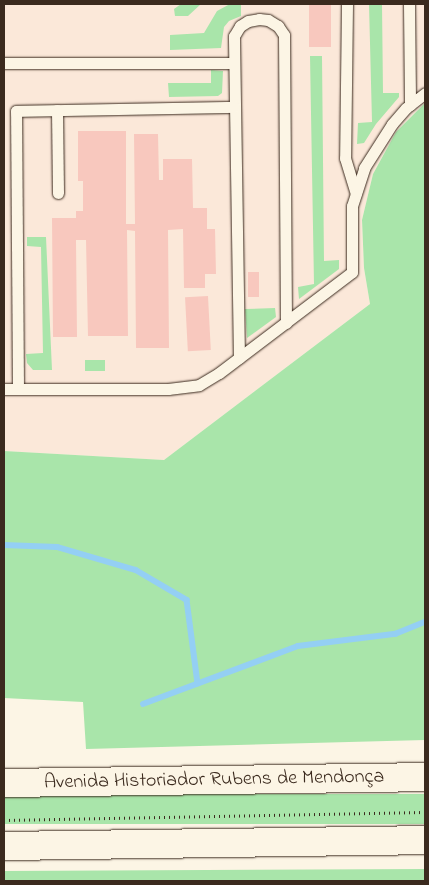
<!DOCTYPE html>
<html>
<head>
<meta charset="utf-8">
<style>
	body { margin:0 }
	#map { position:relative; width:429px; height:885px; overflow:hidden; background:#fcf5e5; font-family:"Indie Flower",sans-serif }
	div>[style] { position:absolute }
	.built>* { inset:0; background:#fbe8d9 }
	.green>* { inset:0; background:#a9e5aa; transform-origin:0 0 }
	.stream>* { height:5.5px; margin:-2.75px; padding:0 2.75px; transform-origin:2.75px; border-radius:2.75px; background:#94cff4 }
	.building>* { inset:0; background:#f8c8be; transform-origin:0 0 }
	.path>* { height:3px; margin-top:-1.5px; transform-origin:0; background:repeating-linear-gradient(90deg,#3b2a1e 0 1px,transparent 0 5px) }
	.roads { filter:drop-shadow(0 0 1px #3b2a1e) drop-shadow(0 0 1px #3b2a1e) }
	.service>* { height:11px; margin:-5.5px; padding:0 5.5px; transform-origin:5.5px; border-radius:5.5px; background:#fcf5e5 }
	.secondary>* { height:28px; margin:-14px; padding:0 14px; transform-origin:14px; border-radius:14px; background:#fcf5e5 }
	span { translate:-50% -50%; white-space:nowrap; text-align:center; line-height:1.15; -webkit-text-stroke:4px #fcf5e5; paint-order:stroke }
	.street-label { font-size:20px; color:#3b2a1e }
	.frame { position:absolute; inset:0; border:5px solid #3b2a1e; pointer-events:none }
</style>
</head>
<body>
<div id="map">
	<div class="built">
		<i style="clip-path:polygon(4px 4px,425px 4px,425px 103px,396px 132px,373px 174px,362px 220px,364px 268px,370px 304px,164px 460px,4px 451px)"></i>
	</div>
	<div class="green">
		<i style="clip-path:polygon(181px 4px,201px 4px,188px 16px,175px 16px,174px 9px)"></i>
		<i style="clip-path:polygon(230px 4px,241px 4px,241px 16px,229px 21px,224px 27px,221px 48px,170px 50px,170px 35px,204px 33px,217px 11px)"></i>
		<i style="clip-path:polygon(369px 4px,382px 4px,383px 93px,399px 93px,399px 97px,376px 124px,364px 143px,357px 144px,358px 123px,372px 122px)"></i>
		<i style="clip-path:polygon(310px 56px,322px 56px,324px 261px,339px 260px,339px 269px,299px 299px,298px 287px,314px 284px)"></i>
		<i style="clip-path:polygon(211px 70px,223px 71px,222px 93px,218px 96px,169px 97px,168px 83px,211px 83px)"></i>
		<i style="clip-path:polygon(425px 103px,425px 740px,86px 749px,83px 702px,4px 698px,4px 451px,164px 460px,370px 304px,364px 268px,362px 220px,373px 174px,396px 132px)"></i>
		<i style="clip-path:polygon(27px 237px,46px 237px,52px 370px,33px 370px,27px 363px,26px 354px,43px 353px,41px 247px,27px 246px)"></i>
		<i style="clip-path:polygon(275px 308px,276px 317px,247px 338px,245px 309px)"></i>
		<i style="left:105px;top:360px;width:11px;height:20px;rotate:90deg"></i>
		<i style="left:425px;top:794px;width:30px;height:421px;rotate:90deg"></i>
		<i style="clip-path:polygon(425px 869px,425px 881px,4px 881px,4px 871px)"></i>
	</div>
	<div class="stream">
		<i style="left:4px;top:545px;width:53px;rotate:2.2deg"></i>
		<i style="left:57px;top:547px;width:82px;rotate:16.2deg"></i>
		<i style="left:136px;top:570px;width:59px;rotate:30.5deg"></i>
		<i style="left:187px;top:600px;width:84px;rotate:82.5deg"></i>
		<i style="left:143px;top:704px;width:165px;rotate:-20.5deg"></i>
		<i style="left:298px;top:646px;width:98px;rotate:-7.1deg"></i>
		<i style="left:395px;top:634px;width:32px;rotate:-22deg"></i>
	</div>
	<div class="building">
		<i style="left:309px;top:4px;width:22px;height:43px"></i>
		<i style="clip-path:polygon(78px 131px,126px 131px,126px 224px,135px 224px,134px 134px,158px 134px,159px 180px,163px 180px,163px 159px,192px 159px,193px 208px,207px 208px,207px 229px,215px 229px,216px 274px,205px 274px,205px 288px,184px 288px,183px 229px,168px 230px,169px 348px,136px 348px,135px 231px,127px 230px,128px 336px,88px 336px,86px 240px,76px 240px,77px 337px,53px 337px,52px 218px,76px 218px,76px 211px,83px 211px,83px 181px,78px 181px)"></i>
		<i style="left:248px;top:272px;width:11px;height:25px"></i>
		<i style="left:208px;top:296px;width:54px;height:23px;rotate:87deg"></i>
	</div>
	<div class="path">
		<i style="left:4px;top:820px;width:421px;rotate:-1.1deg"></i>
	</div>
	<div class="roads">
		<div class="service">
			<i style="left:347px;top:4px;width:154px;rotate:90.7deg"></i>
			<i style="left:345px;top:158px;width:37px;rotate:73deg"></i>
			<i style="left:409px;top:4px;width:101px;rotate:89.4deg"></i>
			<i style="left:4px;top:63px;width:230px"></i>
			<i style="left:57px;top:110px;width:83px;rotate:89.3deg"></i>
			<i style="left:239px;top:358px;width:322px;rotate:-90.9deg"></i>
			<i style="left:234px;top:36px;width:12px;rotate:-59deg"></i>
			<i style="left:240px;top:26px;width:9px;rotate:-32deg"></i>
			<i style="left:248px;top:21px;width:11px;rotate:-10deg"></i>
			<i style="left:259px;top:19px;width:9px;rotate:6deg"></i>
			<i style="left:268px;top:20px;width:12px;rotate:31deg"></i>
			<i style="left:278px;top:26px;width:11px;rotate:56deg"></i>
			<i style="left:284px;top:35px;width:288px;rotate:89.6deg"></i>
			<i style="left:4px;top:389px;width:164px"></i>
			<i style="left:168px;top:389px;width:31px;rotate:-7deg"></i>
			<i style="left:199px;top:385px;width:23px;rotate:-31deg"></i>
			<i style="left:219px;top:373px;width:167px;rotate:-37.2deg"></i>
			<i style="left:352px;top:272px;width:66px;rotate:-90deg"></i>
			<i style="left:352px;top:206px;width:40px;rotate:-72deg"></i>
			<i style="left:364px;top:168px;width:52px;rotate:-57.5deg"></i>
			<i style="left:392px;top:124px;width:21px;rotate:-49deg"></i>
			<i style="left:406px;top:108px;width:24px;rotate:-38deg"></i>
			<i style="left:18px;top:389px;width:278px;rotate:-90.4deg"></i>
			<i style="left:16px;top:111px;width:218px;rotate:-1.1deg"></i>
		</div>
		<div class="secondary">
			<i style="left:4px;top:783px;width:421px;rotate:-0.8deg"></i>
			<i style="left:4px;top:846px;width:421px;rotate:-0.8deg"></i>
		</div>
	</div>
	<div class="street-label">
		<span style="left:214px;top:780px;rotate:-1deg">Avenida Historiador Rubens de Mendonça</span>
	</div>
	<div class="frame"></div>
</div>
</body>
</html>
